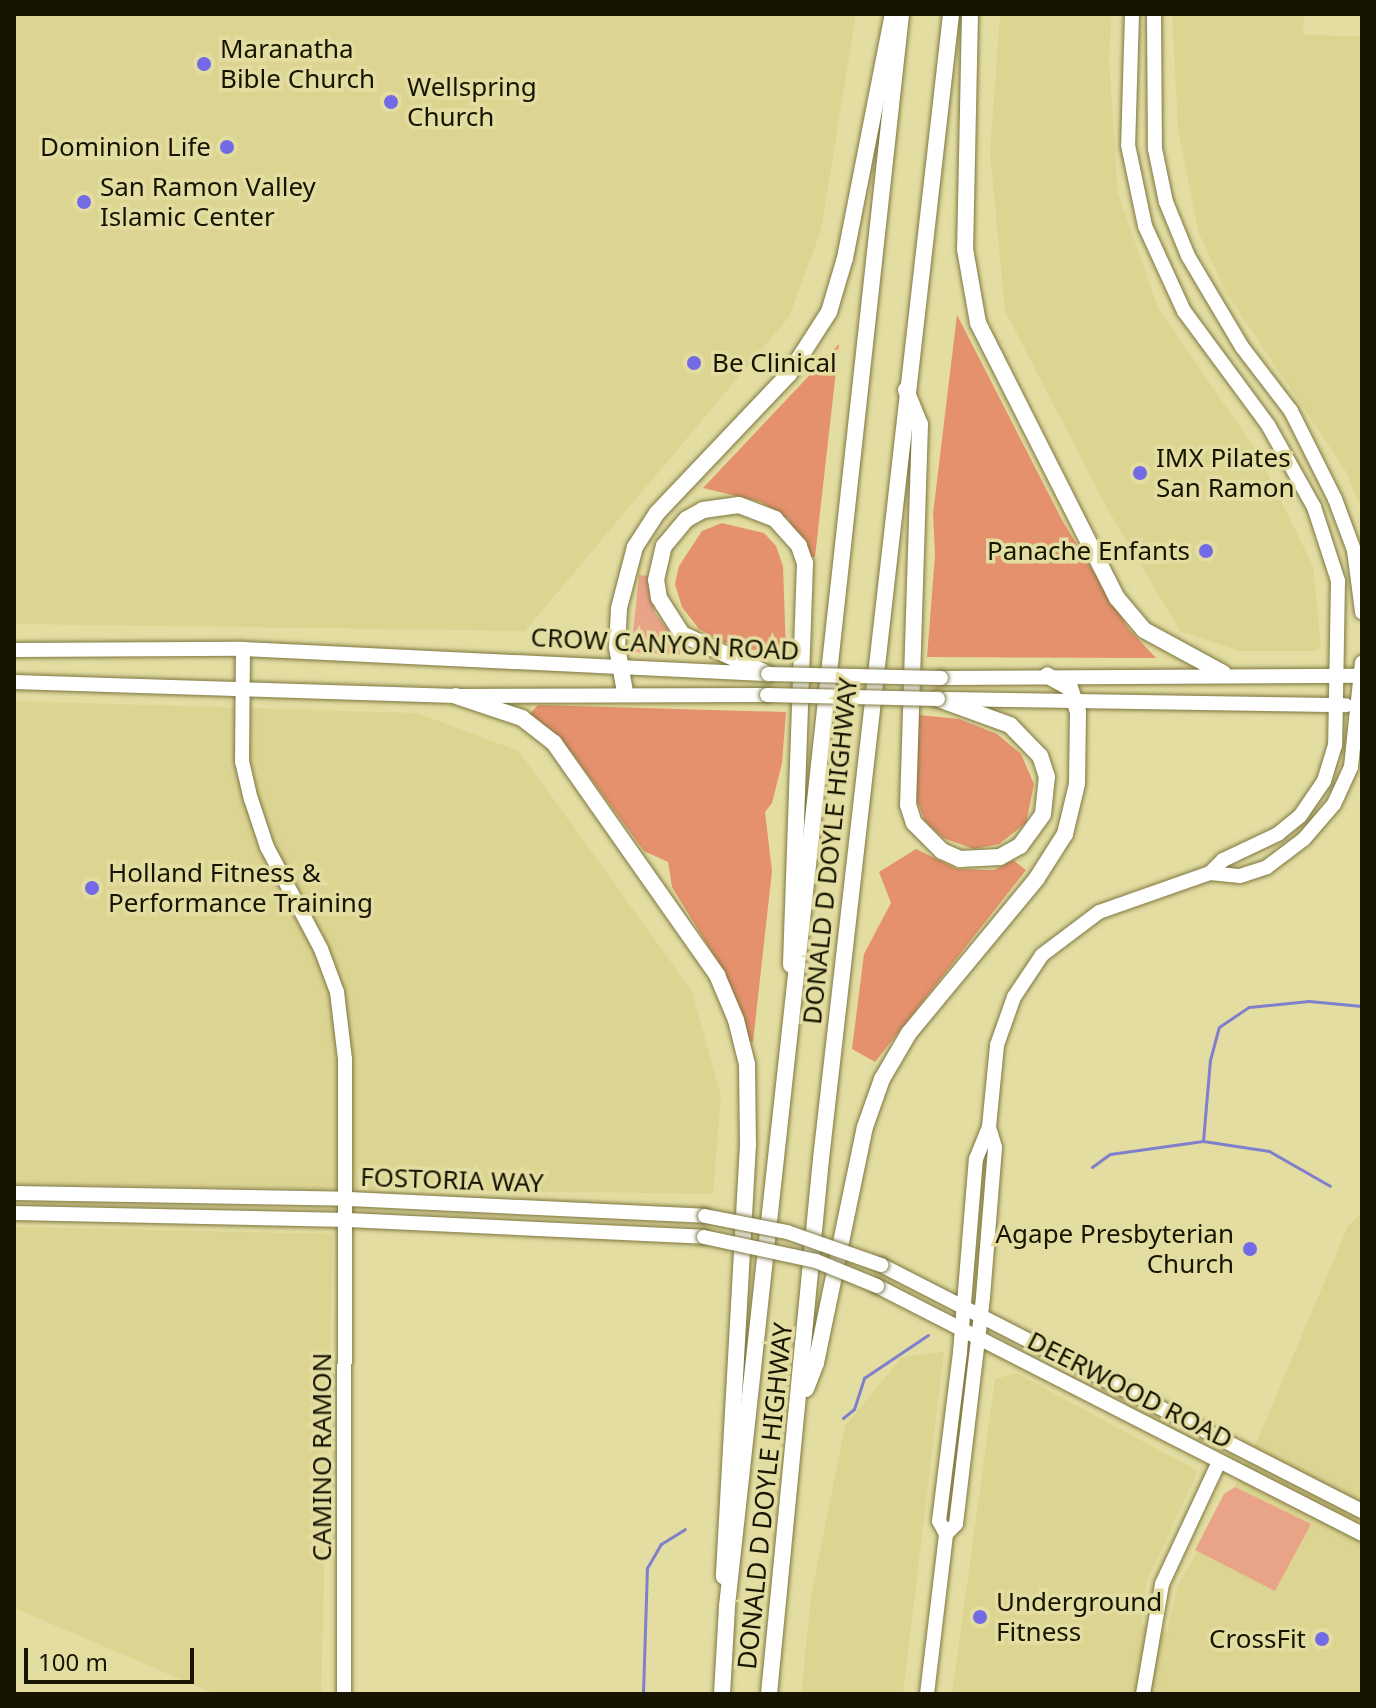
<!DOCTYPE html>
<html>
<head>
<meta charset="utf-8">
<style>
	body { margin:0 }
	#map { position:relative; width:1376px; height:1708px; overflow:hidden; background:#e3dda2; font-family:"Noto Sans",sans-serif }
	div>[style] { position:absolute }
	.built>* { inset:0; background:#dcd592 }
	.green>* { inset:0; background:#e9a488 }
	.forest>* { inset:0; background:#e5916e }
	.stream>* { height:3px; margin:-1.5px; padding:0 1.5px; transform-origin:1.5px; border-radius:1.5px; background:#7f7fcb }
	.roads { filter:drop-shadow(0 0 2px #7e7740) drop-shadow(0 0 2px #7e7740) }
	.secondary>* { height:14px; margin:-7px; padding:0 7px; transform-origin:7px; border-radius:7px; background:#fff }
	.highway>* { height:16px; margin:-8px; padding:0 8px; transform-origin:8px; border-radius:8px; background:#fff }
	.bridges { filter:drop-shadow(0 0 2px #7e7740) drop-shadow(0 0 2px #7e7740) }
	.secondary-bridge>* { height:14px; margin:-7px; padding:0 7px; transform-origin:7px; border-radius:7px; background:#fff }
	.dots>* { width:22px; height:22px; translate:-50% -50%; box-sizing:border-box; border:4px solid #e3dda2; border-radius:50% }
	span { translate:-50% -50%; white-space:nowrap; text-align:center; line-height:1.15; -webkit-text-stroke:7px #e3dda2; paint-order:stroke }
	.poi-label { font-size:26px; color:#171501 }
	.left { translate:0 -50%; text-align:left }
	.right { translate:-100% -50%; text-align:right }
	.street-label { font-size:26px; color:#171501 }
	.frame { position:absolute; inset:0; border:16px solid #171501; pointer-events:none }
	.scale { position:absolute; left:24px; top:1648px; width:170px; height:36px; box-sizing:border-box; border:4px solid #171501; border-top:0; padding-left:10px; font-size:24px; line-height:28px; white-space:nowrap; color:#171501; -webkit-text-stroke:6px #e3dda2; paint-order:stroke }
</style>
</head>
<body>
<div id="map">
	<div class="built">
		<i style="clip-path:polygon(14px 14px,856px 14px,821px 230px,789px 317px,525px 631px,14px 624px)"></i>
		<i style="clip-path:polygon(1000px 14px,1112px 14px,1109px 58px,1118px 193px,1158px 308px,1256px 450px,1313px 566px,1321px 646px,1315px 651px,1239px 651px,1180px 631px,1107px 508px,1005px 311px,990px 153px)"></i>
		<i style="clip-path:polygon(1172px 14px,1304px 14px,1303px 35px,1362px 36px,1362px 510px,1345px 470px,1227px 294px,1199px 234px,1178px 130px)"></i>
		<i style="clip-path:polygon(14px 701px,417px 713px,519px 751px,692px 991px,721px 1096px,713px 1194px,14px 1184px)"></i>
		<i style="clip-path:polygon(1362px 1213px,1362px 1694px,952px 1694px,995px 1379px,1016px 1373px,1198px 1471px,1147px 1581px,1141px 1624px,1167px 1633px,1178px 1585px,1246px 1467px,1348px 1226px)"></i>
		<i style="clip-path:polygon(14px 1227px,333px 1234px,321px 1694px,215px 1694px,14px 1608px)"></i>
		<i style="clip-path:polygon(944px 1352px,903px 1694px,801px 1694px,811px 1596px,845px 1426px,902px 1357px)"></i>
	</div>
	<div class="green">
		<i style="clip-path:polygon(639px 575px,648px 576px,655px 613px,680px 645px,680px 655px,631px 652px)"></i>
		<i style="clip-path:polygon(1235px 1487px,1311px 1524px,1275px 1591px,1195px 1550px,1224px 1494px)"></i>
	</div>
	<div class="forest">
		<i style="clip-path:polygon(957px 315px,1062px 520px,1128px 628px,1156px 658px,927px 657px,935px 555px,933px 514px)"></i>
		<i style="clip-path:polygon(839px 344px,815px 557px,811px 557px,788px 519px,761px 502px,703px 488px)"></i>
		<i style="clip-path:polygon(722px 523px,764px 533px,776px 546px,783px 566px,786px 653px,735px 648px,699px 629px,682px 607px,675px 584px,679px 566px,702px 531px)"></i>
		<i style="clip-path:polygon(538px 705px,786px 712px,782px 763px,772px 803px,765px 812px,772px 871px,753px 1042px,748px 1041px,720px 965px,672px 887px,668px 862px,644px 851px,572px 753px,528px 716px)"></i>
		<i style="clip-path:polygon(919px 715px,959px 719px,997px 734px,1021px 754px,1034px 784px,1026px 823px,999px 844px,974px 849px,943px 838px,925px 821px,916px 798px)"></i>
		<i style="clip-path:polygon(916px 849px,957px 869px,994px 870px,1013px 860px,1026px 870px,875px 1062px,852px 1049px,864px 954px,891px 903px,879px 872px)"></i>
	</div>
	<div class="stream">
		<i style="left:1203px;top:1141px;width:67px;rotate:8.6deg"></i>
		<i style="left:1269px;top:1151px;width:70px;rotate:29.8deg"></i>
		<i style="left:1092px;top:1167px;width:22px;rotate:-36deg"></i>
		<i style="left:1110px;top:1154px;width:94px;rotate:-8deg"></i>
		<i style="left:1203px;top:1141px;width:81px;rotate:-85.1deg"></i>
		<i style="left:1210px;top:1060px;width:34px;rotate:-75deg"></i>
		<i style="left:1219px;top:1027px;width:36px;rotate:-34deg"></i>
		<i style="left:1249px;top:1007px;width:60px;rotate:-5.7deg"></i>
		<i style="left:1309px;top:1001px;width:53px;rotate:5.4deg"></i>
		<i style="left:843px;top:1418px;width:14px;rotate:-39deg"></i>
		<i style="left:854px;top:1409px;width:33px;rotate:-72deg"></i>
		<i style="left:864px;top:1378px;width:77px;rotate:-33.9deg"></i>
		<i style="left:643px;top:1694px;width:126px;rotate:-88.2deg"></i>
		<i style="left:647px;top:1568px;width:28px;rotate:-60deg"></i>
		<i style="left:661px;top:1544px;width:28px;rotate:-32deg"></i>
	</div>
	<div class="roads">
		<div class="secondary">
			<i style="left:1132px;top:14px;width:131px;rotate:91.7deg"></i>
			<i style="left:1128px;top:145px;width:83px;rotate:78.1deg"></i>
			<i style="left:1145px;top:226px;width:94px;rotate:65.4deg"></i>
			<i style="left:1184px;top:311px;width:142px;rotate:53.6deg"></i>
			<i style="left:1268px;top:425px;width:94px;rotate:60.7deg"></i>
			<i style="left:1314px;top:507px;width:78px;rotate:72deg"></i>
			<i style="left:1338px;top:581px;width:164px;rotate:91deg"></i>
			<i style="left:1335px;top:745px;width:38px;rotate:107deg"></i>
			<i style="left:1324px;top:781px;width:42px;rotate:124.4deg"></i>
			<i style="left:1300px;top:816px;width:28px;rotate:141deg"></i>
			<i style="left:1278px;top:834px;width:61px;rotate:154.7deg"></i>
			<i style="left:1223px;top:860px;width:18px;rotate:135deg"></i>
			<i style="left:1154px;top:14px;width:135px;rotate:89.6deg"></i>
			<i style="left:1155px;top:149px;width:54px;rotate:78.3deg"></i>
			<i style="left:1166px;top:202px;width:58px;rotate:67.8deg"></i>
			<i style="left:1188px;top:256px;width:106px;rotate:59.3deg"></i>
			<i style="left:1242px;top:347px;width:81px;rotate:52.6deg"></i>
			<i style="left:1291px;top:411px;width:98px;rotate:63.4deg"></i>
			<i style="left:1335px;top:499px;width:54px;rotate:69.6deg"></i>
			<i style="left:1354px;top:550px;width:63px;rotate:82.6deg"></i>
			<i style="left:243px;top:649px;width:112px;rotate:90.5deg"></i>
			<i style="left:242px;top:761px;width:39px;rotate:77deg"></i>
			<i style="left:251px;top:799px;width:51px;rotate:71.6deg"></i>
			<i style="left:267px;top:847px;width:115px;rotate:62.1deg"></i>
			<i style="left:321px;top:949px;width:46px;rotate:69.6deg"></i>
			<i style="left:337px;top:992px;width:67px;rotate:83.2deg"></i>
			<i style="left:345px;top:1059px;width:635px;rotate:90.09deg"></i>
			<i style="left:14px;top:650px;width:229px;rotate:-0.3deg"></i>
			<i style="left:243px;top:649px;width:522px;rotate:2.75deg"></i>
			<i style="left:941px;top:678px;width:421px;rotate:-0.3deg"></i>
			<i style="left:14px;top:682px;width:442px;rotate:1.8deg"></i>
			<i style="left:456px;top:696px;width:311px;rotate:-0.2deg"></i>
			<i style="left:946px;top:699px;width:400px;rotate:0.9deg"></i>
			<i style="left:14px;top:1193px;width:335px;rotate:1deg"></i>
			<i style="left:349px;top:1199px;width:356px;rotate:2.7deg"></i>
			<i style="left:14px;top:1213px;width:334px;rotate:1.2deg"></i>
			<i style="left:348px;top:1220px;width:356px;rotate:2.7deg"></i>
			<i style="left:881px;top:1265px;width:540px;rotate:27.09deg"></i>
			<i style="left:877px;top:1286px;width:545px;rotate:27.08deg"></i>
			<i style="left:946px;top:1534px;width:15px;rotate:-118deg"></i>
			<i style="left:939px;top:1521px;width:170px;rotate:-82.9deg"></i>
			<i style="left:960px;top:1352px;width:194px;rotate:-85.3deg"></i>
			<i style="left:976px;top:1159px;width:35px;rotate:-68deg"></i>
			<i style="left:989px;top:1127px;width:82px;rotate:-84.4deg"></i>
			<i style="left:997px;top:1045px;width:51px;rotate:-70.5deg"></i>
			<i style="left:1014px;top:997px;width:50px;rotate:-56.3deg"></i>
			<i style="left:1042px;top:955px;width:71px;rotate:-37deg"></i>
			<i style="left:1099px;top:912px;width:118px;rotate:-19.4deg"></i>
			<i style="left:1210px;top:873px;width:30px;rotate:6deg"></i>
			<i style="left:1240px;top:876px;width:28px;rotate:-18deg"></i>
			<i style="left:1267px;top:867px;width:46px;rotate:-37.1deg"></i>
			<i style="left:1304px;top:839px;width:46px;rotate:-49.4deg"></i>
			<i style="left:1334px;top:804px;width:41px;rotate:-65.3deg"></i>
			<i style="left:1351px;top:767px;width:105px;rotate:-84deg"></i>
			<i style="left:927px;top:1694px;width:161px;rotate:-83.2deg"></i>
			<i style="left:946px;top:1534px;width:14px;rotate:-45deg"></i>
			<i style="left:956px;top:1524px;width:229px;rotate:-83.2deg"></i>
			<i style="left:983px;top:1297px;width:150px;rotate:-85.4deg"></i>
			<i style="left:995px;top:1147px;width:21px;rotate:-107deg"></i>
			<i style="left:1143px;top:1694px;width:112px;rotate:-80.2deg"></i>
			<i style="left:1162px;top:1584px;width:135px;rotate:-65deg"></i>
		</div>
		<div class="highway">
			<i style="left:970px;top:14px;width:235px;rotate:91.2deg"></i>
			<i style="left:965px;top:249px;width:75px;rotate:80deg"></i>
			<i style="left:978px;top:323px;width:308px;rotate:63.2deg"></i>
			<i style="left:1117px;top:598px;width:42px;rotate:49.8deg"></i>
			<i style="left:1144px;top:630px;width:90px;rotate:28.6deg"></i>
			<i style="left:906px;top:390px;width:37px;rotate:68deg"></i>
			<i style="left:920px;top:424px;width:381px;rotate:91.8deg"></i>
			<i style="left:908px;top:805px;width:19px;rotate:72deg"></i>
			<i style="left:914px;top:823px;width:40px;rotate:45deg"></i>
			<i style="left:942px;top:851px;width:20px;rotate:24deg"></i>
			<i style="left:960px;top:859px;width:40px;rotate:-2.9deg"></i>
			<i style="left:1000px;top:857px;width:23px;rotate:-29deg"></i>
			<i style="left:1020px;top:846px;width:39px;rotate:-54deg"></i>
			<i style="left:1043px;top:814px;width:37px;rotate:-84deg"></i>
			<i style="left:1047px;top:777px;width:22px;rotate:-108deg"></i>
			<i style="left:1040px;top:756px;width:43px;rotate:-134.1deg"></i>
			<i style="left:1010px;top:725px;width:77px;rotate:-160.1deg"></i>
			<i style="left:768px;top:674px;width:95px;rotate:-155.1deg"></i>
			<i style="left:682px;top:634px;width:43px;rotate:-122.6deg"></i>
			<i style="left:659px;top:598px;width:18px;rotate:-99deg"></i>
			<i style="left:656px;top:580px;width:35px;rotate:-77deg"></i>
			<i style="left:664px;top:546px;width:35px;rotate:-50deg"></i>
			<i style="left:687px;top:519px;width:18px;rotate:-29deg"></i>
			<i style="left:703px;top:510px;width:36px;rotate:-8deg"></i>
			<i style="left:739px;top:505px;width:39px;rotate:21deg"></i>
			<i style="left:775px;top:519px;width:36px;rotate:48deg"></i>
			<i style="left:799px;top:546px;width:18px;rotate:71deg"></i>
			<i style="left:805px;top:563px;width:402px;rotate:92deg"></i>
			<i style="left:625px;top:692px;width:46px;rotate:-100.1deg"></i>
			<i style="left:617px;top:647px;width:39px;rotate:-87deg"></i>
			<i style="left:619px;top:608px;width:63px;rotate:-75.3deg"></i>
			<i style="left:635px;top:547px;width:40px;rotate:-57.1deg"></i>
			<i style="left:657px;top:513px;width:192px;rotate:-46.5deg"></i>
			<i style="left:789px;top:374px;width:74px;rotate:-57.2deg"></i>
			<i style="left:829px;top:312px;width:56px;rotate:-73.5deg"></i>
			<i style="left:845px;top:258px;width:249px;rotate:-78.9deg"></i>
			<i style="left:456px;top:696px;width:70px;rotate:18.4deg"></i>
			<i style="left:522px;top:718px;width:41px;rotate:38deg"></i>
			<i style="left:554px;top:743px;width:284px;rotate:54.9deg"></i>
			<i style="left:717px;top:975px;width:49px;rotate:67.1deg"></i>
			<i style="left:736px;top:1020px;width:45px;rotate:76deg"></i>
			<i style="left:747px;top:1064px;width:80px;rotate:89.3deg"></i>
			<i style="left:748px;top:1144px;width:433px;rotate:93.2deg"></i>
			<i style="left:806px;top:1389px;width:28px;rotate:-69deg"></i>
			<i style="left:816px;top:1363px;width:241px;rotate:-78.3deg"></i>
			<i style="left:865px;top:1127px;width:51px;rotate:-70.5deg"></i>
			<i style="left:882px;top:1079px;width:53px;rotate:-59.6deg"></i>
			<i style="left:909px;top:1033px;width:201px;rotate:-50.4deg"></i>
			<i style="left:1037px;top:878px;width:52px;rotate:-57.5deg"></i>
			<i style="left:1065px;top:834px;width:51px;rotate:-76.5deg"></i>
			<i style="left:1077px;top:784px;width:72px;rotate:-89.2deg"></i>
			<i style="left:1078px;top:712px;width:25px;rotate:-108deg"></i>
			<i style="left:1070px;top:688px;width:26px;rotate:-151deg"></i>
			<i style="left:722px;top:1694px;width:88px;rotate:-86.7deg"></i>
			<i style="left:727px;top:1606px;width:1601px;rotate:-83.76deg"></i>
			<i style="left:769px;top:1694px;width:538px;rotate:-84.45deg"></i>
			<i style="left:821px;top:1159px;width:1152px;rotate:-83.52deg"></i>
		</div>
	</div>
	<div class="bridges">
		<div class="secondary-bridge">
			<i style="left:768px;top:674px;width:173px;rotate:1.3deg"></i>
			<i style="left:767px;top:695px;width:171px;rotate:1.3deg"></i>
			<i style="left:705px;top:1216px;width:84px;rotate:11deg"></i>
			<i style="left:787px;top:1232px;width:100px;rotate:19.3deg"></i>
			<i style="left:704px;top:1237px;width:115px;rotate:12.1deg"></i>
			<i style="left:816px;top:1261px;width:66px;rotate:22.3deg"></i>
		</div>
	</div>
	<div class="dots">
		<i style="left:204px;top:64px;background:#736ae5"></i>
		<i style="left:391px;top:102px;background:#736ae5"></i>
		<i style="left:227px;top:147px;background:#736ae5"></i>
		<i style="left:84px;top:202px;background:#736ae5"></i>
		<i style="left:694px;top:363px;background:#736ae5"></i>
		<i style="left:1140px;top:473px;background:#736ae5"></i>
		<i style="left:1206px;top:551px;background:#736ae5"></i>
		<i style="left:92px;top:888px;background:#736ae5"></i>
		<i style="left:1250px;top:1249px;background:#736ae5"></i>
		<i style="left:980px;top:1617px;background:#736ae5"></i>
		<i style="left:1322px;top:1639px;background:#736ae5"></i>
	</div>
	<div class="poi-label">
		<span class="left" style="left:220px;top:64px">Maranatha<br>Bible Church</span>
		<span class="left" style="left:407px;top:102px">Wellspring<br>Church</span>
		<span class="right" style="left:211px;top:147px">Dominion Life</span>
		<span class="left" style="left:100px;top:202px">San Ramon Valley<br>Islamic Center</span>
		<span class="left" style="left:712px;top:363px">Be Clinical</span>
		<span class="left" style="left:1156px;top:473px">IMX Pilates<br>San Ramon</span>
		<span class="right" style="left:1190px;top:551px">Panache Enfants</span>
		<span class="left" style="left:108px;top:888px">Holland Fitness &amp;<br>Performance Training</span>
		<span class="right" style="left:1234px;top:1249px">Agape Presbyterian<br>Church</span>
		<span class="left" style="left:996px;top:1617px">Underground<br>Fitness</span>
		<span class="right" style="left:1306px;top:1639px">CrossFit</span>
	</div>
	<div class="street-label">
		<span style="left:665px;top:644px;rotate:3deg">CROW CANYON ROAD</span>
		<span style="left:830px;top:851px;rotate:-84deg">DONALD D DOYLE HIGHWAY</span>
		<span style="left:452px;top:1180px;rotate:2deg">FOSTORIA WAY</span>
		<span style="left:1130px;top:1390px;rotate:27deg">DEERWOOD ROAD</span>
		<span style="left:322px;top:1457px;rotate:-90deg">CAMINO RAMON</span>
		<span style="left:765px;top:1496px;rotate:-84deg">DONALD D DOYLE HIGHWAY</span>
	</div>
	<div class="frame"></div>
	<div class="scale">100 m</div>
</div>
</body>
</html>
